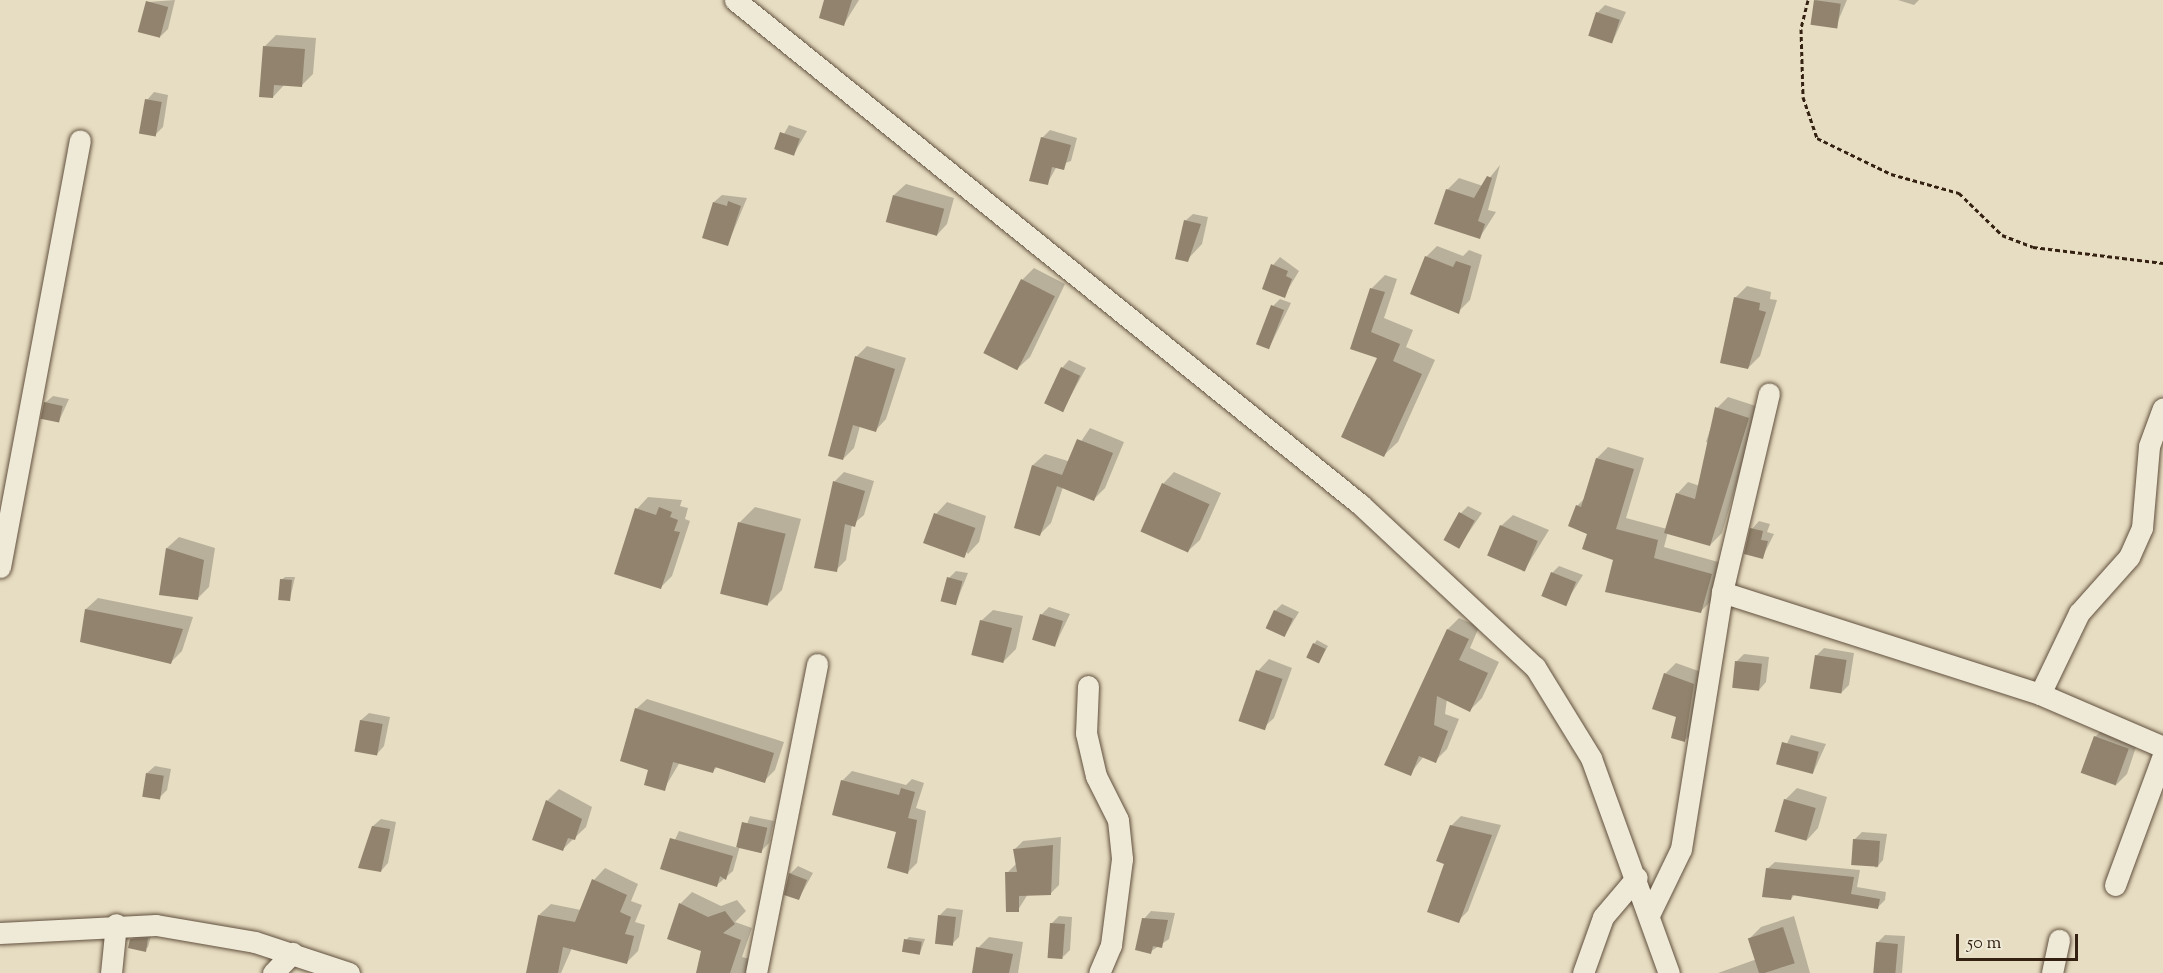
<!DOCTYPE html>
<html>
<head>
<meta charset="utf-8">
<style>
	body { margin:0 }
	#map { position:relative; width:2163px; height:973px; overflow:hidden; background:#e7ddc2; font-family:"Sorts Mill Goudy",serif }
	div>[style] { position:absolute }
	.shadow>* { inset:0; background:#0003 }
	.building>* { inset:0; background:#91836d; transform-origin:0 0 }
	.path>* { height:3px; margin-top:-1.5px; transform-origin:0; background:repeating-linear-gradient(90deg,#342111 0 4.5px,transparent 0 7.5px) }
	.roads { filter:drop-shadow(0 0 2px #61503d) drop-shadow(0 0 2px #61503d) }
	.minor>* { height:21px; margin:-10.5px; padding:0 10.5px; transform-origin:10.5px; border-radius:10.5px; background:#efe9d7 }
	span { translate:-50% -50%; white-space:nowrap; text-align:center; line-height:1.15; -webkit-text-stroke:5px #efe9d7; paint-order:stroke }
	.scale { position:absolute; left:1956px; top:934px; width:122px; height:27px; box-sizing:border-box; border:3px solid #342111; border-top:0; padding-left:8px; font-size:18px; line-height:21px; white-space:nowrap; color:#342111; -webkit-text-stroke:4px #efe9d7; paint-order:stroke }
</style>
</head>
<body>
<div id="map">
	<div class="shadow">
		<i style="clip-path:polygon(175px 0,168px 29px,161px 36px,148px 2px)"></i>
		<i style="clip-path:polygon(826px 0,859px 0,844px 24px)"></i>
		<i style="clip-path:polygon(1816px 0,1847px 0,1835px 28px,1811px 23px)"></i>
		<i style="clip-path:polygon(1898px 0,1919px 0,1914px 5px)"></i>
		<i style="clip-path:polygon(1605px 5px,1626px 12px,1612px 43px,1597px 13px)"></i>
		<i style="clip-path:polygon(276px 35px,316px 38px,313px 74px,302px 85px,285px 84px,273px 97px,265px 46px)"></i>
		<i style="clip-path:polygon(154px 92px,168px 95px,163px 127px,155px 135px,147px 100px)"></i>
		<i style="clip-path:polygon(789px 125px,807px 131px,794px 154px,776px 148px)"></i>
		<i style="clip-path:polygon(1050px 130px,1077px 138px,1071px 161px,1057px 166px,1047px 184px,1042px 138px)"></i>
		<i style="clip-path:polygon(1500px 165px,1488px 210px,1496px 212px,1480px 237px,1447px 190px,1459px 178px,1483px 186px)"></i>
		<i style="clip-path:polygon(906px 184px,954px 198px,947px 224px,936px 236px,894px 195px)"></i>
		<i style="clip-path:polygon(722px 195px,747px 198px,728px 244px,714px 202px)"></i>
		<i style="clip-path:polygon(1193px 214px,1208px 217px,1202px 244px,1187px 260px,1185px 221px)"></i>
		<i style="clip-path:polygon(1437px 246px,1463px 256px,1469px 250px,1482px 255px,1470px 300px,1458px 312px,1426px 257px)"></i>
		<i style="clip-path:polygon(1280px 257px,1299px 271px,1284px 296px,1273px 265px)"></i>
		<i style="clip-path:polygon(1034px 268px,1065px 284px,1030px 357px,1018px 368px,1022px 280px)"></i>
		<i style="clip-path:polygon(1385px 275px,1397px 279px,1384px 318px,1413px 330px,1406px 347px,1435px 360px,1398px 442px,1384px 455px,1379px 357px,1352px 348px,1372px 288px)"></i>
		<i style="clip-path:polygon(1747px 286px,1771px 292px,1770px 299px,1777px 300px,1760px 356px,1748px 368px,1735px 298px)"></i>
		<i style="clip-path:polygon(1280px 299px,1291px 303px,1269px 348px,1273px 306px)"></i>
		<i style="clip-path:polygon(867px 346px,906px 358px,886px 419px,875px 431px,860px 426px,854px 448px,843px 459px,856px 357px)"></i>
		<i style="clip-path:polygon(1069px 360px,1086px 368px,1063px 410px,1062px 368px)"></i>
		<i style="clip-path:polygon(53px 396px,69px 399px,59px 421px,45px 403px)"></i>
		<i style="clip-path:polygon(1728px 397px,1759px 407px,1722px 533px,1710px 545px,1668px 532px,1664px 547px,1722px 563px,1712px 600px,1701px 611px,1615px 559px,1589px 533px,1577px 506px,1586px 497px,1597px 458px,1608px 447px,1644px 458px,1626px 518px,1667px 529px,1677px 494px,1688px 482px,1700px 486px,1712px 444px,1706px 442px,1717px 408px)"></i>
		<i style="clip-path:polygon(1090px 428px,1124px 442px,1105px 488px,1094px 499px,1063px 487px,1051px 523px,1039px 535px,1033px 465px,1045px 454px,1068px 461px)"></i>
		<i style="clip-path:polygon(844px 472px,874px 481px,864px 515px,852px 525px,846px 560px,836px 570px,834px 482px)"></i>
		<i style="clip-path:polygon(1174px 472px,1221px 493px,1200px 540px,1188px 551px,1163px 484px)"></i>
		<i style="clip-path:polygon(648px 497px,682px 500px,680px 506px,688px 508px,685px 519px,690px 521px,672px 576px,660px 588px,637px 509px)"></i>
		<i style="clip-path:polygon(947px 502px,986px 516px,979px 542px,968px 554px,936px 514px)"></i>
		<i style="clip-path:polygon(1468px 506px,1482px 513px,1458px 548px,1461px 513px)"></i>
		<i style="clip-path:polygon(755px 507px,801px 519px,782px 590px,767px 605px,721px 593px,740px 522px)"></i>
		<i style="clip-path:polygon(1513px 515px,1549px 530px,1523px 572px,1501px 526px)"></i>
		<i style="clip-path:polygon(1759px 521px,1770px 524px,1767px 532px,1774px 534px,1762px 558px,1752px 529px)"></i>
		<i style="clip-path:polygon(179px 537px,215px 548px,209px 587px,197px 599px,160px 593px,167px 548px)"></i>
		<i style="clip-path:polygon(1559px 566px,1583px 575px,1565px 604px,1552px 573px)"></i>
		<i style="clip-path:polygon(956px 571px,968px 573px,956px 603px,949px 578px)"></i>
		<i style="clip-path:polygon(285px 577px,295px 577px,290px 599px,281px 580px)"></i>
		<i style="clip-path:polygon(98px 598px,193px 617px,182px 651px,171px 662px,82px 641px,86px 609px)"></i>
		<i style="clip-path:polygon(1282px 604px,1299px 612px,1285px 635px,1275px 611px)"></i>
		<i style="clip-path:polygon(1049px 607px,1070px 614px,1055px 645px,1041px 615px)"></i>
		<i style="clip-path:polygon(993px 610px,1023px 616px,1016px 649px,1004px 661px,981px 621px)"></i>
		<i style="clip-path:polygon(1459px 618px,1479px 627px,1470px 648px,1499px 662px,1482px 698px,1470px 710px,1447px 699px,1445px 714px,1459px 719px,1447px 749px,1435px 761px,1424px 756px,1410px 774px,1386px 764px,1448px 629px)"></i>
		<i style="clip-path:polygon(1317px 640px,1328px 646px,1319px 662px,1314px 644px)"></i>
		<i style="clip-path:polygon(1824px 648px,1854px 653px,1849px 685px,1841px 693px,1816px 656px)"></i>
		<i style="clip-path:polygon(1744px 654px,1769px 657px,1766px 682px,1759px 690px,1736px 662px)"></i>
		<i style="clip-path:polygon(1269px 659px,1292px 668px,1274px 718px,1262px 729px,1258px 671px)"></i>
		<i style="clip-path:polygon(1676px 663px,1704px 673px,1695px 730px,1685px 740px,1665px 674px)"></i>
		<i style="clip-path:polygon(647px 699px,784px 742px,775px 770px,764px 781px,718px 766px,713px 771px,680px 762px,664px 789px,650px 769px,636px 709px)"></i>
		<i style="clip-path:polygon(369px 713px,390px 717px,384px 746px,377px 754px,361px 720px)"></i>
		<i style="clip-path:polygon(2107px 725px,2139px 738px,2127px 774px,2115px 786px,2095px 737px)"></i>
		<i style="clip-path:polygon(1791px 735px,1826px 744px,1813px 773px,1778px 763px)"></i>
		<i style="clip-path:polygon(155px 766px,171px 769px,167px 790px,159px 798px,147px 773px)"></i>
		<i style="clip-path:polygon(852px 771px,906px 785px,912px 779px,924px 783px,916px 808px,926px 811px,917px 863px,908px 872px,898px 831px,842px 781px)"></i>
		<i style="clip-path:polygon(1797px 788px,1827px 797px,1818px 828px,1807px 840px,1785px 800px)"></i>
		<i style="clip-path:polygon(559px 789px,592px 807px,586px 827px,563px 849px,547px 801px)"></i>
		<i style="clip-path:polygon(750px 816px,774px 821px,769px 843px,761px 851px,740px 846px,733px 871px,717px 885px,662px 868px,679px 831px,738px 848px)"></i>
		<i style="clip-path:polygon(1461px 816px,1501px 825px,1468px 911px,1458px 921px,1445px 863px,1451px 826px)"></i>
		<i style="clip-path:polygon(381px 819px,396px 822px,388px 863px,381px 871px,373px 826px)"></i>
		<i style="clip-path:polygon(1862px 832px,1887px 834px,1883px 860px,1876px 868px,1854px 840px)"></i>
		<i style="clip-path:polygon(1061px 837px,1059px 885px,1050px 894px,1028px 894px,1018px 910px,1007px 873px,1016px 864px,1014px 850px,1023px 841px)"></i>
		<i style="clip-path:polygon(1775px 862px,1860px 870px,1857px 887px,1886px 892px,1885px 900px,1878px 907px,1795px 894px,1791px 899px,1767px 869px)"></i>
		<i style="clip-path:polygon(798px 866px,813px 873px,799px 898px,790px 874px)"></i>
		<i style="clip-path:polygon(605px 868px,638px 884px,631px 901px,642px 905px,635px 922px,645px 925px,638px 951px,626px 963px,572px 948px,561px 973px,536px 973px,539px 915px,551px 904px,581px 910px,594px 880px)"></i>
		<i style="clip-path:polygon(692px 892px,721px 906px,737px 900px,746px 911px,735px 922px,752px 928px,742px 957px,754px 960px,751px 973px,697px 973px,703px 950px,680px 904px)"></i>
		<i style="clip-path:polygon(947px 908px,963px 910px,959px 937px,951px 945px,940px 915px)"></i>
		<i style="clip-path:polygon(1151px 911px,1175px 913px,1169px 939px,1150px 952px,1144px 919px)"></i>
		<i style="clip-path:polygon(1059px 916px,1072px 917px,1070px 950px,1063px 957px,1052px 923px)"></i>
		<i style="clip-path:polygon(1794px 916px,1810px 973px,1718px 973px,1757px 959px,1750px 938px,1761px 927px)"></i>
		<i style="clip-path:polygon(1885px 935px,1905px 936px,1902px 973px,1875px 973px,1877px 943px)"></i>
		<i style="clip-path:polygon(135px 936px,151px 936px,148px 947px,145px 950px,131px 940px)"></i>
		<i style="clip-path:polygon(909px 937px,925px 939px,920px 953px,906px 940px)"></i>
		<i style="clip-path:polygon(989px 937px,1023px 942px,1018px 973px,973px 973px,978px 948px)"></i>
	</div>
	<div class="building">
		<i style="clip-path:polygon(824px 0,852px 0,844px 26px,819px 18px)"></i>
		<i style="left:1814px;top:0;width:27px;height:25px;rotate:8deg"></i>
		<i style="left:146px;top:1px;width:23px;height:32px;rotate:15deg"></i>
		<i style="left:1596px;top:12px;width:25px;height:25px;rotate:18deg"></i>
		<i style="clip-path:polygon(263px 46px,305px 49px,302px 87px,274px 85px,273px 98px,259px 97px)"></i>
		<i style="left:145px;top:99px;width:17px;height:35px;rotate:10deg"></i>
		<i style="left:780px;top:132px;width:21px;height:18px;rotate:19deg"></i>
		<i style="clip-path:polygon(1041px 137px,1071px 145px,1064px 170px,1052px 167px,1048px 185px,1029px 181px)"></i>
		<i style="clip-path:polygon(1487px 176px,1492px 178px,1478px 221px,1485px 224px,1480px 239px,1434px 224px,1446px 189px,1474px 198px)"></i>
		<i style="left:893px;top:195px;width:53px;height:28px;rotate:15deg"></i>
		<i style="clip-path:polygon(728px 201px,741px 206px,728px 246px,702px 238px,713px 202px,727px 206px)"></i>
		<i style="clip-path:polygon(1184px 220px,1201px 224px,1188px 262px,1175px 259px)"></i>
		<i style="clip-path:polygon(1425px 256px,1453px 267px,1456px 261px,1471px 266px,1459px 314px,1410px 294px)"></i>
		<i style="clip-path:polygon(1271px 264px,1288px 271px,1286px 276px,1292px 279px,1285px 298px,1262px 289px)"></i>
		<i style="left:1021px;top:279px;width:38px;height:83px;rotate:27deg"></i>
		<i style="clip-path:polygon(1370px 288px,1385px 292px,1371px 332px,1400px 344px,1393px 361px,1422px 374px,1384px 457px,1341px 437px,1377px 358px,1350px 349px)"></i>
		<i style="clip-path:polygon(1734px 297px,1760px 303px,1759px 310px,1766px 312px,1748px 369px,1720px 363px)"></i>
		<i style="left:1271px;top:305px;width:14px;height:42px;rotate:21deg"></i>
		<i style="clip-path:polygon(855px 356px,895px 369px,876px 432px,853px 425px,843px 460px,828px 456px)"></i>
		<i style="left:1061px;top:367px;width:21px;height:40px;rotate:25deg"></i>
		<i style="left:44px;top:402px;width:19px;height:17px;rotate:12deg"></i>
		<i style="clip-path:polygon(1715px 407px,1749px 418px,1710px 546px,1664px 533px,1676px 493px,1695px 499px)"></i>
		<i style="clip-path:polygon(1077px 439px,1113px 453px,1094px 501px,1057px 486px,1040px 536px,1014px 528px,1032px 465px,1062px 475px)"></i>
		<i style="clip-path:polygon(1596px 458px,1634px 469px,1616px 529px,1658px 540px,1654px 558px,1712px 574px,1701px 613px,1605px 592px,1613px 560px,1582px 549px,1587px 534px,1568px 526px,1576px 505px,1581px 507px)"></i>
		<i style="clip-path:polygon(833px 481px,865px 491px,855px 527px,845px 524px,837px 572px,814px 568px)"></i>
		<i style="left:1162px;top:483px;width:52px;height:53px;rotate:24deg"></i>
		<i style="clip-path:polygon(659px 507px,672px 512px,670px 517px,678px 520px,674px 531px,680px 532px,661px 589px,614px 574px,635px 508px,656px 515px)"></i>
		<i style="left:1459px;top:512px;width:18px;height:32px;rotate:29deg"></i>
		<i style="left:934px;top:513px;width:44px;height:32px;rotate:20deg"></i>
		<i style="left:738px;top:522px;width:49px;height:74px;rotate:14deg"></i>
		<i style="left:1500px;top:525px;width:41px;height:33px;rotate:23deg"></i>
		<i style="clip-path:polygon(1750px 528px,1763px 531px,1761px 540px,1768px 541px,1763px 559px,1744px 554px)"></i>
		<i style="clip-path:polygon(166px 548px,204px 560px,198px 600px,159px 595px)"></i>
		<i style="left:1551px;top:572px;width:27px;height:26px;rotate:22deg"></i>
		<i style="left:947px;top:577px;width:16px;height:25px;rotate:15deg"></i>
		<i style="left:280px;top:579px;width:12px;height:21px;rotate:5deg"></i>
		<i style="clip-path:polygon(85px 609px,183px 629px,171px 664px,80px 642px)"></i>
		<i style="left:1274px;top:610px;width:21px;height:20px;rotate:25deg"></i>
		<i style="left:1040px;top:614px;width:24px;height:27px;rotate:17deg"></i>
		<i style="left:980px;top:620px;width:33px;height:36px;rotate:14deg"></i>
		<i style="clip-path:polygon(1447px 629px,1469px 639px,1459px 660px,1488px 673px,1470px 712px,1437px 696px,1434px 725px,1448px 731px,1436px 763px,1419px 756px,1411px 776px,1384px 765px)"></i>
		<i style="left:1313px;top:643px;width:14px;height:16px;rotate:25deg"></i>
		<i style="left:1815px;top:655px;width:32px;height:34px;rotate:9deg"></i>
		<i style="left:1735px;top:661px;width:27px;height:27px;rotate:6deg"></i>
		<i style="left:1256px;top:670px;width:28px;height:54px;rotate:19deg"></i>
		<i style="clip-path:polygon(1664px 673px,1694px 684px,1685px 742px,1671px 738px,1676px 717px,1652px 709px)"></i>
		<i style="clip-path:polygon(635px 708px,774px 753px,765px 783px,715px 767px,713px 773px,673px 762px,665px 791px,644px 785px,648px 770px,620px 761px)"></i>
		<i style="left:360px;top:720px;width:23px;height:32px;rotate:10deg"></i>
		<i style="left:2094px;top:736px;width:37px;height:39px;rotate:20deg"></i>
		<i style="left:1782px;top:742px;width:38px;height:23px;rotate:15deg"></i>
		<i style="left:146px;top:773px;width:18px;height:24px;rotate:9deg"></i>
		<i style="clip-path:polygon(841px 780px,899px 795px,901px 788px,915px 792px,908px 818px,917px 820px,908px 874px,887px 868px,896px 832px,832px 815px)"></i>
		<i style="left:1784px;top:799px;width:33px;height:34px;rotate:16deg"></i>
		<i style="clip-path:polygon(546px 800px,582px 819px,575px 840px,568px 838px,563px 851px,532px 840px)"></i>
		<i style="left:742px;top:822px;width:26px;height:26px;rotate:13deg"></i>
		<i style="clip-path:polygon(1450px 825px,1492px 835px,1459px 923px,1427px 912px,1444px 864px,1436px 861px)"></i>
		<i style="clip-path:polygon(372px 826px,390px 829px,381px 872px,358px 868px)"></i>
		<i style="clip-path:polygon(670px 838px,733px 856px,726px 880px,720px 876px,717px 887px,660px 869px)"></i>
		<i style="left:1853px;top:839px;width:27px;height:26px;rotate:4deg"></i>
		<i style="clip-path:polygon(1053px 845px,1051px 895px,1019px 896px,1019px 912px,1006px 912px,1005px 872px,1017px 872px,1013px 849px)"></i>
		<i style="clip-path:polygon(1766px 868px,1854px 877px,1851px 894px,1880px 899px,1878px 909px,1792px 895px,1791px 900px,1762px 897px)"></i>
		<i style="clip-path:polygon(789px 873px,807px 880px,799px 900px,784px 895px)"></i>
		<i style="clip-path:polygon(592px 879px,627px 895px,620px 912px,631px 917px,625px 934px,634px 936px,627px 964px,563px 947px,558px 973px,526px 973px,538px 915px,575px 922px)"></i>
		<i style="clip-path:polygon(679px 903px,708px 917px,725px 911px,735px 924px,723px 933px,741px 940px,730px 973px,696px 973px,701px 951px,667px 939px)"></i>
		<i style="left:938px;top:915px;width:18px;height:29px;rotate:6deg"></i>
		<i style="clip-path:polygon(1142px 918px,1168px 920px,1162px 948px,1153px 946px,1151px 954px,1135px 950px)"></i>
		<i style="left:1050px;top:923px;width:15px;height:35px;rotate:4deg"></i>
		<i style="left:1783px;top:927px;width:38px;height:37px;rotate:72deg"></i>
		<i style="clip-path:polygon(148px 938px,146px 952px,128px 948px,130px 939px)"></i>
		<i style="left:904px;top:939px;width:18px;height:13px;rotate:9deg"></i>
		<i style="left:1876px;top:942px;width:22px;height:31px;rotate:5deg"></i>
		<i style="clip-path:polygon(976px 947px,1013px 954px,1009px 973px,972px 973px)"></i>
	</div>
	<div class="path">
		<i style="left:1808px;top:0;width:30px;rotate:104deg"></i>
		<i style="left:1801px;top:29px;width:68px;rotate:88.3deg"></i>
		<i style="left:1803px;top:97px;width:43px;rotate:71.1deg"></i>
		<i style="left:1817px;top:138px;width:82px;rotate:25.9deg"></i>
		<i style="left:1891px;top:174px;width:71px;rotate:15.6deg"></i>
		<i style="left:1959px;top:193px;width:60px;rotate:44.3deg"></i>
		<i style="left:2002px;top:235px;width:33px;rotate:21deg"></i>
		<i style="left:2033px;top:247px;width:131px;rotate:7deg"></i>
	</div>
	<div class="roads">
		<div class="minor">
			<i style="left:735px;top:0;width:804px;rotate:38.89deg"></i>
			<i style="left:1361px;top:505px;width:238px;rotate:43deg"></i>
			<i style="left:1535px;top:667px;width:107px;rotate:58.4deg"></i>
			<i style="left:1591px;top:758px;width:229px;rotate:70.1deg"></i>
			<i style="left:0;top:567px;width:434px;rotate:-79.4deg"></i>
			<i style="left:1722px;top:592px;width:204px;rotate:-76.7deg"></i>
			<i style="left:1088px;top:686px;width:47px;rotate:92.4deg"></i>
			<i style="left:1086px;top:733px;width:44px;rotate:76.9deg"></i>
			<i style="left:1096px;top:776px;width:49px;rotate:63.4deg"></i>
			<i style="left:1118px;top:820px;width:39px;rotate:84deg"></i>
			<i style="left:1122px;top:859px;width:87px;rotate:97.3deg"></i>
			<i style="left:1111px;top:945px;width:30px;rotate:113deg"></i>
			<i style="left:2040px;top:694px;width:134px;rotate:23.3deg"></i>
			<i style="left:2115px;top:885px;width:139px;rotate:-69.7deg"></i>
			<i style="left:1650px;top:913px;width:71px;rotate:-64.2deg"></i>
			<i style="left:1681px;top:849px;width:260px;rotate:-80.9deg"></i>
			<i style="left:1722px;top:592px;width:334px;rotate:17.8deg"></i>
			<i style="left:2040px;top:694px;width:90px;rotate:-64.3deg"></i>
			<i style="left:2079px;top:613px;width:75px;rotate:-48.2deg"></i>
			<i style="left:2129px;top:557px;width:32px;rotate:-66deg"></i>
			<i style="left:2142px;top:528px;width:82px;rotate:-85.1deg"></i>
			<i style="left:2149px;top:446px;width:40px;rotate:-69.8deg"></i>
			<i style="left:0;top:933px;width:156px;rotate:-2.9deg"></i>
			<i style="left:156px;top:925px;width:100px;rotate:9.7deg"></i>
			<i style="left:255px;top:942px;width:99px;rotate:18.3deg"></i>
			<i style="left:111px;top:973px;width:49px;rotate:-84.2deg"></i>
			<i style="left:273px;top:973px;width:28px;rotate:-46deg"></i>
			<i style="left:756px;top:973px;width:315px;rotate:-78.8deg"></i>
			<i style="left:1583px;top:973px;width:59px;rotate:-70.3deg"></i>
			<i style="left:1603px;top:917px;width:52px;rotate:-49.6deg"></i>
			<i style="left:2052px;top:973px;width:34px;rotate:-78deg"></i>
		</div>
	</div>
	<div class="scale">50 m</div>
</div>
</body>
</html>
